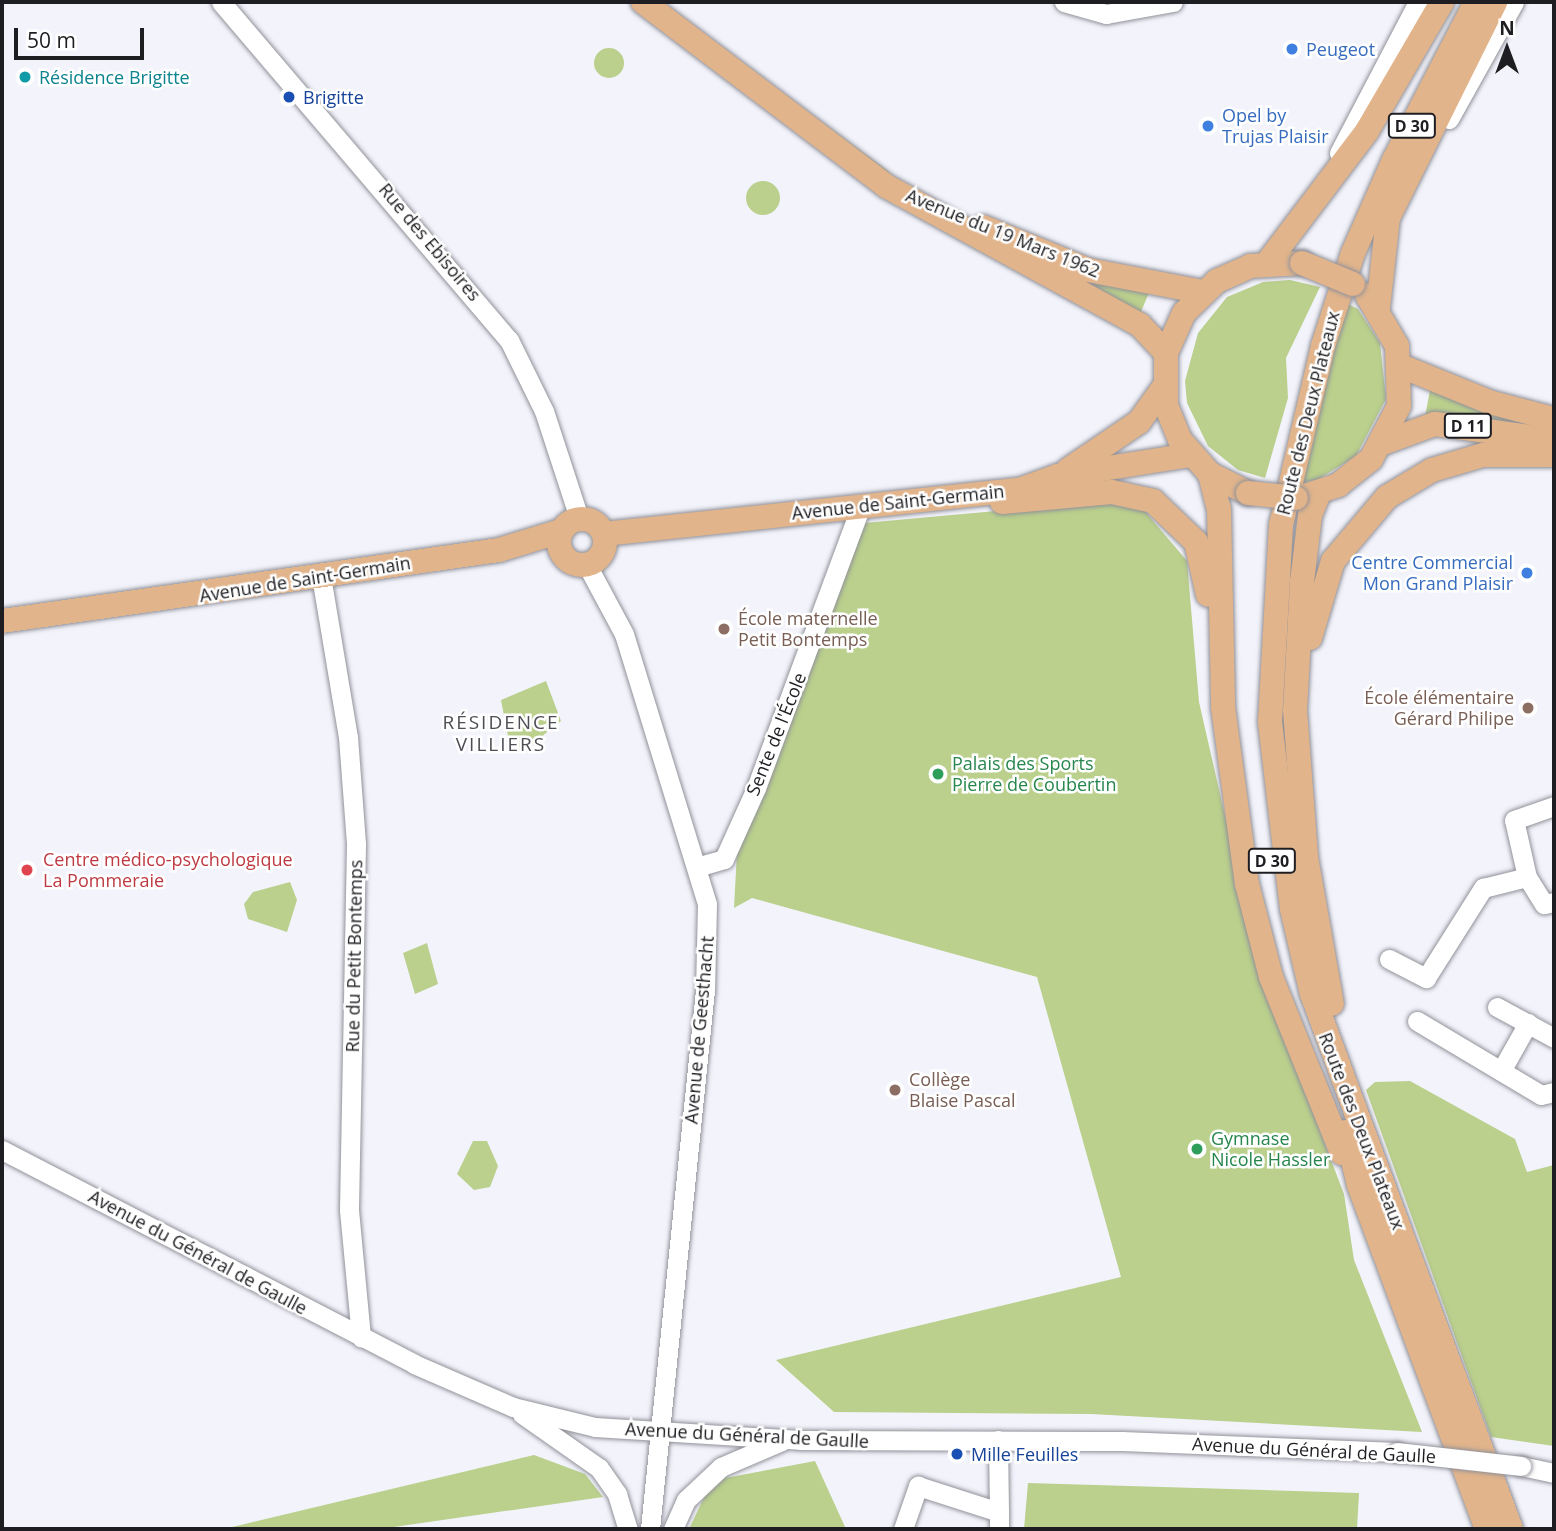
<!DOCTYPE html>
<html>
<head>
<meta charset="utf-8">
<style>
	body { margin:0 }
	#map { position:relative; width:1556px; height:1531px; overflow:hidden; background:#f3f3fc; font-family:"Open Sans",sans-serif }
	div>[style] { position:absolute }
	.green>* { inset:0; background:#bad08c }
	.round { border-radius:50% }
	.roads { filter:drop-shadow(0 0 2px #919199) drop-shadow(0 0 2px #919199) }
	.minor>* { height:19px; margin:-9.5px; padding:0 9.5px; transform-origin:9.5px; border-radius:9.5px; background:#fff }
	.major>* { height:24px; margin:-12px; padding:0 12px; transform-origin:12px; border-radius:12px; background:#e1b48b }
	.major>.ring { margin:-12px; padding:0; box-sizing:content-box; background:none; border:24px solid #e1b48b; border-radius:50% }
	.bridges { filter:drop-shadow(0 0 2px #919199) drop-shadow(0 0 2px #919199) }
	.minor-bridge>* { height:19px; margin:-9.5px; padding:0 9.5px; transform-origin:9.5px; border-radius:9.5px; background:#fff }
	.major-bridge>* { height:24px; margin:-12px; padding:0 12px; transform-origin:12px; border-radius:12px; background:#e1b48b }
	.dots>* { width:19px; height:19px; translate:-50% -50%; box-sizing:border-box; border:4px solid #fff; border-radius:50% }
	span { translate:-50% -50%; white-space:nowrap; text-align:center; line-height:1.15; -webkit-text-stroke:5px #fff; paint-order:stroke }
	.shield-label span { padding:2px 5px; background:#fff; border:2px solid; border-radius:5px; -webkit-text-stroke-width:0 }
	.shield-label { font-size:16px; color:#1e1e22; font-weight:700 }
	.shop-label { font-size:18px; color:#366cbe }
	.left { translate:0 -50%; text-align:left }
	.right { translate:-100% -50%; text-align:right }
	.culture-label { font-size:18px; color:#0d838f }
	.transit-label { font-size:18px; color:#164399 }
	.street-label { font-size:18px; color:#1e1e22 }
	.education-label { font-size:18px; color:#785e54 }
	.leisure-label { font-size:18px; color:#27864d }
	.health-label { font-size:18px; color:#be3a42 }
	.neighbourhood-label { font-size:19px; color:#4e4e55; letter-spacing:2px }
	.frame { position:absolute; inset:0; border:4px solid #1e1e22; pointer-events:none }
	.north { position:absolute; left:1472px; top:14px; width:70px; height:70px; -webkit-text-stroke:5px #fff; paint-order:stroke; rotate:0deg; font-size:19px; font-weight:700; line-height:28px; text-align:center; color:#1e1e22 }
	.north::after { content:''; display:block; margin:auto; width:24px; height:32px; background:#1e1e22; clip-path:polygon(50% 0,100% 100%,50% 72%,0 100%) }
	.scale { position:absolute; left:14px; top:28px; width:130px; height:32px; box-sizing:border-box; border:4px solid #1e1e22; border-top:0; padding-left:9px; font-size:21px; line-height:24px; white-space:nowrap; color:#1e1e22; -webkit-text-stroke:5px #fff; paint-order:stroke }
</style>
</head>
<body>
<div id="map">
	<div class="green">
		<i style="clip-path:polygon(660px 2px,889px 172px,887px 176px)"></i>
		<i class="round" style="left:594px;top:48px;width:30px;height:30px"></i>
		<i class="round" style="left:746px;top:181px;width:34px;height:34px"></i>
		<i style="clip-path:polygon(982px 233px,1149px 293px,1139px 316px)"></i>
		<i style="clip-path:polygon(1290px 280px,1320px 287px,1286px 358px,1288px 398px,1265px 478px,1238px 470px,1208px 446px,1187px 403px,1185px 381px,1198px 333px,1227px 297px,1263px 282px)"></i>
		<i style="clip-path:polygon(1346px 303px,1358px 309px,1380px 343px,1386px 399px,1356px 456px,1317px 480px,1299px 483px)"></i>
		<i style="clip-path:polygon(1430px 390px,1554px 426px,1425px 417px)"></i>
		<i style="clip-path:polygon(1116px 477px,1187px 561px,1199px 702px,1263px 982px,1344px 1194px,1354px 1260px,1422px 1432px,1091px 1414px,834px 1412px,776px 1360px,1121px 1277px,1037px 977px,752px 898px,734px 908px,737px 852px,864px 523px,1018px 509px)"></i>
		<i style="clip-path:polygon(546px 681px,561px 721px,526px 749px,511px 752px,501px 700px)"></i>
		<i style="clip-path:polygon(290px 882px,297px 900px,287px 932px,248px 919px,244px 904px,253px 892px)"></i>
		<i style="clip-path:polygon(427px 943px,438px 984px,415px 994px,403px 953px)"></i>
		<i style="clip-path:polygon(1410px 1081px,1515px 1139px,1527px 1172px,1554px 1165px,1554px 1446px,1491px 1437px,1366px 1090px,1375px 1082px)"></i>
		<i style="clip-path:polygon(473px 1141px,487px 1141px,498px 1166px,490px 1187px,474px 1190px,457px 1174px)"></i>
		<i style="clip-path:polygon(534px 1455px,585px 1474px,603px 1497px,380px 1529px,224px 1529px)"></i>
		<i style="clip-path:polygon(815px 1461px,846px 1529px,689px 1529px,707px 1491px,725px 1478px)"></i>
		<i style="clip-path:polygon(1028px 1483px,1359px 1493px,1357px 1529px,1024px 1529px)"></i>
	</div>
	<div class="roads">
		<div class="minor">
			<i style="left:221px;top:2px;width:444px;rotate:49.6deg"></i>
			<i style="left:509px;top:340px;width:79px;rotate:63.8deg"></i>
			<i style="left:544px;top:411px;width:113px;rotate:71.9deg"></i>
			<i style="left:1064px;top:2px;width:44px;rotate:15.9deg"></i>
			<i style="left:1106px;top:14px;width:68px;rotate:-10.2deg"></i>
			<i style="left:1449px;top:119px;width:134px;rotate:-60.9deg"></i>
			<i style="left:1339px;top:153px;width:170px;rotate:-62.4deg"></i>
			<i style="left:587px;top:565px;width:78px;rotate:61.8deg"></i>
			<i style="left:624px;top:634px;width:282px;rotate:72.9deg"></i>
			<i style="left:707px;top:904px;width:86px;rotate:91.3deg"></i>
			<i style="left:705px;top:990px;width:542px;rotate:95.83deg"></i>
			<i style="left:321px;top:576px;width:163px;rotate:80.5deg"></i>
			<i style="left:348px;top:737px;width:107px;rotate:85.7deg"></i>
			<i style="left:356px;top:844px;width:366px;rotate:91.1deg"></i>
			<i style="left:349px;top:1210px;width:128px;rotate:84.6deg"></i>
			<i style="left:700px;top:866px;width:25px;rotate:-16deg"></i>
			<i style="left:724px;top:859px;width:78px;rotate:-65.7deg"></i>
			<i style="left:756px;top:788px;width:302px;rotate:-69.6deg"></i>
			<i style="left:1527px;top:877px;width:32px;rotate:58deg"></i>
			<i style="left:1544px;top:904px;width:10px;rotate:-11deg"></i>
			<i style="left:1389px;top:959px;width:42px;rotate:27.2deg"></i>
			<i style="left:1426px;top:978px;width:107px;rotate:-57.7deg"></i>
			<i style="left:1483px;top:888px;width:45px;rotate:-14deg"></i>
			<i style="left:1527px;top:877px;width:58px;rotate:-102.8deg"></i>
			<i style="left:1514px;top:820px;width:42px;rotate:-19.3deg"></i>
			<i style="left:1497px;top:1007px;width:65px;rotate:28.5deg"></i>
			<i style="left:1417px;top:1021px;width:144px;rotate:30.8deg"></i>
			<i style="left:1541px;top:1095px;width:13px;rotate:-13deg"></i>
			<i style="left:1501px;top:1071px;width:55px;rotate:-60.6deg"></i>
			<i style="left:2px;top:1150px;width:464px;rotate:27.4deg"></i>
			<i style="left:414px;top:1364px;width:108px;rotate:23.5deg"></i>
			<i style="left:513px;top:1407px;width:84px;rotate:13.7deg"></i>
			<i style="left:595px;top:1427px;width:205px;rotate:3.6deg"></i>
			<i style="left:800px;top:1440px;width:322px;rotate:0.2deg"></i>
			<i style="left:1122px;top:1441px;width:275px;rotate:2.3deg"></i>
			<i style="left:522px;top:1414px;width:94px;rotate:35deg"></i>
			<i style="left:599px;top:1468px;width:32px;rotate:55deg"></i>
			<i style="left:617px;top:1494px;width:37px;rotate:73deg"></i>
			<i style="left:998px;top:1440px;width:72px;rotate:89.2deg"></i>
			<i style="left:1521px;top:1466px;width:34px;rotate:12deg"></i>
			<i style="left:673px;top:1529px;width:32px;rotate:-66deg"></i>
			<i style="left:686px;top:1500px;width:48px;rotate:-43.3deg"></i>
			<i style="left:721px;top:1467px;width:66px;rotate:-23.1deg"></i>
			<i style="left:903px;top:1529px;width:46px;rotate:-70.8deg"></i>
			<i style="left:918px;top:1486px;width:85px;rotate:17.8deg"></i>
			<i style="left:999px;top:1512px;width:17px;rotate:90deg"></i>
		</div>
		<div class="major">
			<i style="left:643px;top:2px;width:305px;rotate:37.1deg"></i>
			<i style="left:886px;top:186px;width:290px;rotate:28.7deg"></i>
			<i style="left:1140px;top:325px;width:38px;rotate:47deg"></i>
			<i style="left:1476px;top:2px;width:178px;rotate:117.4deg"></i>
			<i style="left:1394px;top:160px;width:102px;rotate:113.8deg"></i>
			<i style="left:1353px;top:253px;width:98px;rotate:107.9deg"></i>
			<i style="left:1323px;top:346px;width:184px;rotate:103.2deg"></i>
			<i style="left:1281px;top:525px;width:197px;rotate:93.2deg"></i>
			<i style="left:1270px;top:722px;width:188px;rotate:83.3deg"></i>
			<i style="left:1292px;top:909px;width:87px;rotate:76.8deg"></i>
			<i style="left:1312px;top:994px;width:571px;rotate:69.6deg"></i>
			<i style="left:983px;top:227px;width:113px;rotate:22.3deg"></i>
			<i style="left:1088px;top:270px;width:117px;rotate:10.8deg"></i>
			<i style="left:1268px;top:262px;width:164px;rotate:-52.9deg"></i>
			<i style="left:1367px;top:131px;width:149px;rotate:-59.8deg"></i>
			<i style="left:1378px;top:308px;width:91px;rotate:-83.7deg"></i>
			<i style="left:1388px;top:218px;width:241px;rotate:-63.6deg"></i>
			<i style="left:1401px;top:366px;width:95px;rotate:22.2deg"></i>
			<i style="left:1489px;top:402px;width:67px;rotate:14.7deg"></i>
			<i style="left:1383px;top:443px;width:55px;rotate:-20.1deg"></i>
			<i style="left:1435px;top:424px;width:120px;rotate:7.7deg"></i>
			<i style="left:1068px;top:470px;width:86px;rotate:-34.1deg"></i>
			<i style="left:1139px;top:422px;width:43px;rotate:-54.5deg"></i>
			<i style="left:1210px;top:474px;width:36px;rotate:76deg"></i>
			<i style="left:1219px;top:509px;width:198px;rotate:88.8deg"></i>
			<i style="left:1223px;top:707px;width:179px;rotate:82.3deg"></i>
			<i style="left:1247px;top:884px;width:96px;rotate:75.5deg"></i>
			<i style="left:1271px;top:977px;width:190px;rotate:68deg"></i>
			<i style="left:1248px;top:493px;width:42px;rotate:-153.4deg"></i>
			<i style="left:1210px;top:474px;width:45px;rotate:-131.4deg"></i>
			<i style="left:1180px;top:440px;width:38px;rotate:-112deg"></i>
			<i style="left:1166px;top:405px;width:52px;rotate:-90deg"></i>
			<i style="left:1166px;top:353px;width:44px;rotate:-65.8deg"></i>
			<i style="left:1184px;top:313px;width:46px;rotate:-44.1deg"></i>
			<i style="left:1217px;top:281px;width:36px;rotate:-24deg"></i>
			<i style="left:1250px;top:266px;width:52px;rotate:-3.3deg"></i>
			<i style="left:1319px;top:493px;width:24px;rotate:112deg"></i>
			<i style="left:1310px;top:515px;width:67px;rotate:96.8deg"></i>
			<i style="left:1302px;top:582px;width:128px;rotate:93.1deg"></i>
			<i style="left:1295px;top:710px;width:147px;rotate:85.7deg"></i>
			<i style="left:1306px;top:857px;width:149px;rotate:80deg"></i>
			<i style="left:1305px;top:496px;width:35px;rotate:-18deg"></i>
			<i style="left:1338px;top:485px;width:42px;rotate:-38.2deg"></i>
			<i style="left:1371px;top:459px;width:60px;rotate:-62.2deg"></i>
			<i style="left:1399px;top:406px;width:60px;rotate:-91.9deg"></i>
			<i style="left:1397px;top:346px;width:59px;rotate:-120.5deg"></i>
			<i style="left:1002px;top:502px;width:110px;rotate:-5.2deg"></i>
			<i style="left:1112px;top:492px;width:42px;rotate:12.4deg"></i>
			<i style="left:1153px;top:501px;width:59px;rotate:43.6deg"></i>
			<i style="left:1196px;top:542px;width:54px;rotate:77.2deg"></i>
			<i class="ring" style="left:559px;top:519px;width:22px;height:22px"></i>
			<i style="left:604px;top:534px;width:420px;rotate:-6.1deg"></i>
			<i style="left:1022px;top:489px;width:38px;rotate:-20deg"></i>
			<i style="left:1058px;top:476px;width:134px;rotate:-9deg"></i>
			<i style="left:2px;top:621px;width:502px;rotate:-8.13deg"></i>
			<i style="left:499px;top:550px;width:65px;rotate:-17deg"></i>
			<i style="left:1310px;top:638px;width:80px;rotate:-73.4deg"></i>
			<i style="left:1333px;top:561px;width:84px;rotate:-49.8deg"></i>
			<i style="left:1387px;top:497px;width:52px;rotate:-31deg"></i>
			<i style="left:1432px;top:470px;width:53px;rotate:-16.4deg"></i>
			<i style="left:1483px;top:455px;width:71px"></i>
			<i style="left:1346px;top:1132px;width:55px;rotate:76.2deg"></i>
			<i style="left:1359px;top:1185px;width:367px;rotate:69.6deg"></i>
		</div>
	</div>
	<div class="bridges">
		<div class="minor-bridge">
			<i style="left:1397px;top:1452px;width:125px;rotate:6.4deg"></i>
		</div>
		<div class="major-bridge">
			<i style="left:1302px;top:263px;width:55px;rotate:22.4deg"></i>
			<i style="left:1248px;top:493px;width:48px;rotate:5.9deg"></i>
		</div>
	</div>
	<div class="dots">
		<i style="left:1292px;top:49px;background:#3f7fe0"></i>
		<i style="left:25px;top:77px;background:#0f9aa8"></i>
		<i style="left:289px;top:97px;background:#1a4fb4"></i>
		<i style="left:1208px;top:126px;background:#3f7fe0"></i>
		<i style="left:1527px;top:573px;background:#3f7fe0"></i>
		<i style="left:724px;top:629px;background:#8d6e63"></i>
		<i style="left:1528px;top:708px;background:#8d6e63"></i>
		<i style="left:938px;top:774px;background:#2e9e5b"></i>
		<i style="left:27px;top:870px;background:#e0444e"></i>
		<i style="left:895px;top:1090px;background:#8d6e63"></i>
		<i style="left:1197px;top:1149px;background:#2e9e5b"></i>
		<i style="left:957px;top:1454px;background:#1a4fb4"></i>
	</div>
	<div class="shield-label">
		<span style="left:1412px;top:126px">D 30</span>
		<span style="left:1468px;top:426px">D 11</span>
		<span style="left:1272px;top:861px">D 30</span>
	</div>
	<div class="shop-label">
		<span class="left" style="left:1306px;top:49px">Peugeot</span>
		<span class="left" style="left:1222px;top:126px">Opel by<br>Trujas Plaisir</span>
		<span class="right" style="left:1513px;top:573px">Centre Commercial<br>Mon Grand Plaisir</span>
	</div>
	<div class="culture-label">
		<span class="left" style="left:39px;top:77px">Résidence Brigitte</span>
	</div>
	<div class="transit-label">
		<span class="left" style="left:303px;top:97px">Brigitte</span>
		<span class="left" style="left:971px;top:1454px">Mille Feuilles</span>
	</div>
	<div class="street-label">
		<span style="left:1003px;top:233px;rotate:22deg">Avenue du 19 Mars 1962</span>
		<span style="left:430px;top:242px;rotate:50deg">Rue des Ebisoires</span>
		<span style="left:1308px;top:413px;rotate:-76deg">Route des Deux Plateaux</span>
		<span style="left:898px;top:502px;rotate:-6deg">Avenue de Saint-Germain</span>
		<span style="left:305px;top:579px;rotate:-9deg">Avenue de Saint-Germain</span>
		<span style="left:776px;top:734px;rotate:-68deg">Sente de l'École</span>
		<span style="left:354px;top:956px;rotate:-89deg">Rue du Petit Bontemps</span>
		<span style="left:699px;top:1030px;rotate:-85deg">Avenue de Geesthacht</span>
		<span style="left:1362px;top:1131px;rotate:69deg">Route des Deux Plateaux</span>
		<span style="left:198px;top:1252px;rotate:28deg">Avenue du Général de Gaulle</span>
		<span style="left:747px;top:1435px;rotate:3deg">Avenue du Général de Gaulle</span>
		<span style="left:1314px;top:1450px;rotate:3deg">Avenue du Général de Gaulle</span>
	</div>
	<div class="education-label">
		<span class="left" style="left:738px;top:629px">École maternelle<br>Petit Bontemps</span>
		<span class="right" style="left:1514px;top:708px">École élémentaire<br>Gérard Philipe</span>
		<span class="left" style="left:909px;top:1090px">Collège<br>Blaise Pascal</span>
	</div>
	<div class="leisure-label">
		<span class="left" style="left:952px;top:774px">Palais des Sports<br>Pierre de Coubertin</span>
		<span class="left" style="left:1211px;top:1149px">Gymnase<br>Nicole Hassler</span>
	</div>
	<div class="health-label">
		<span class="left" style="left:43px;top:870px">Centre médico-psychologique<br>La Pommeraie</span>
	</div>
	<div class="neighbourhood-label">
		<span style="left:501px;top:734px">RÉSIDENCE<br>VILLIERS</span>
	</div>
	<div class="frame"></div>
	<div class="north">N</div>
	<div class="scale">50 m</div>
</div>
</body>
</html>
